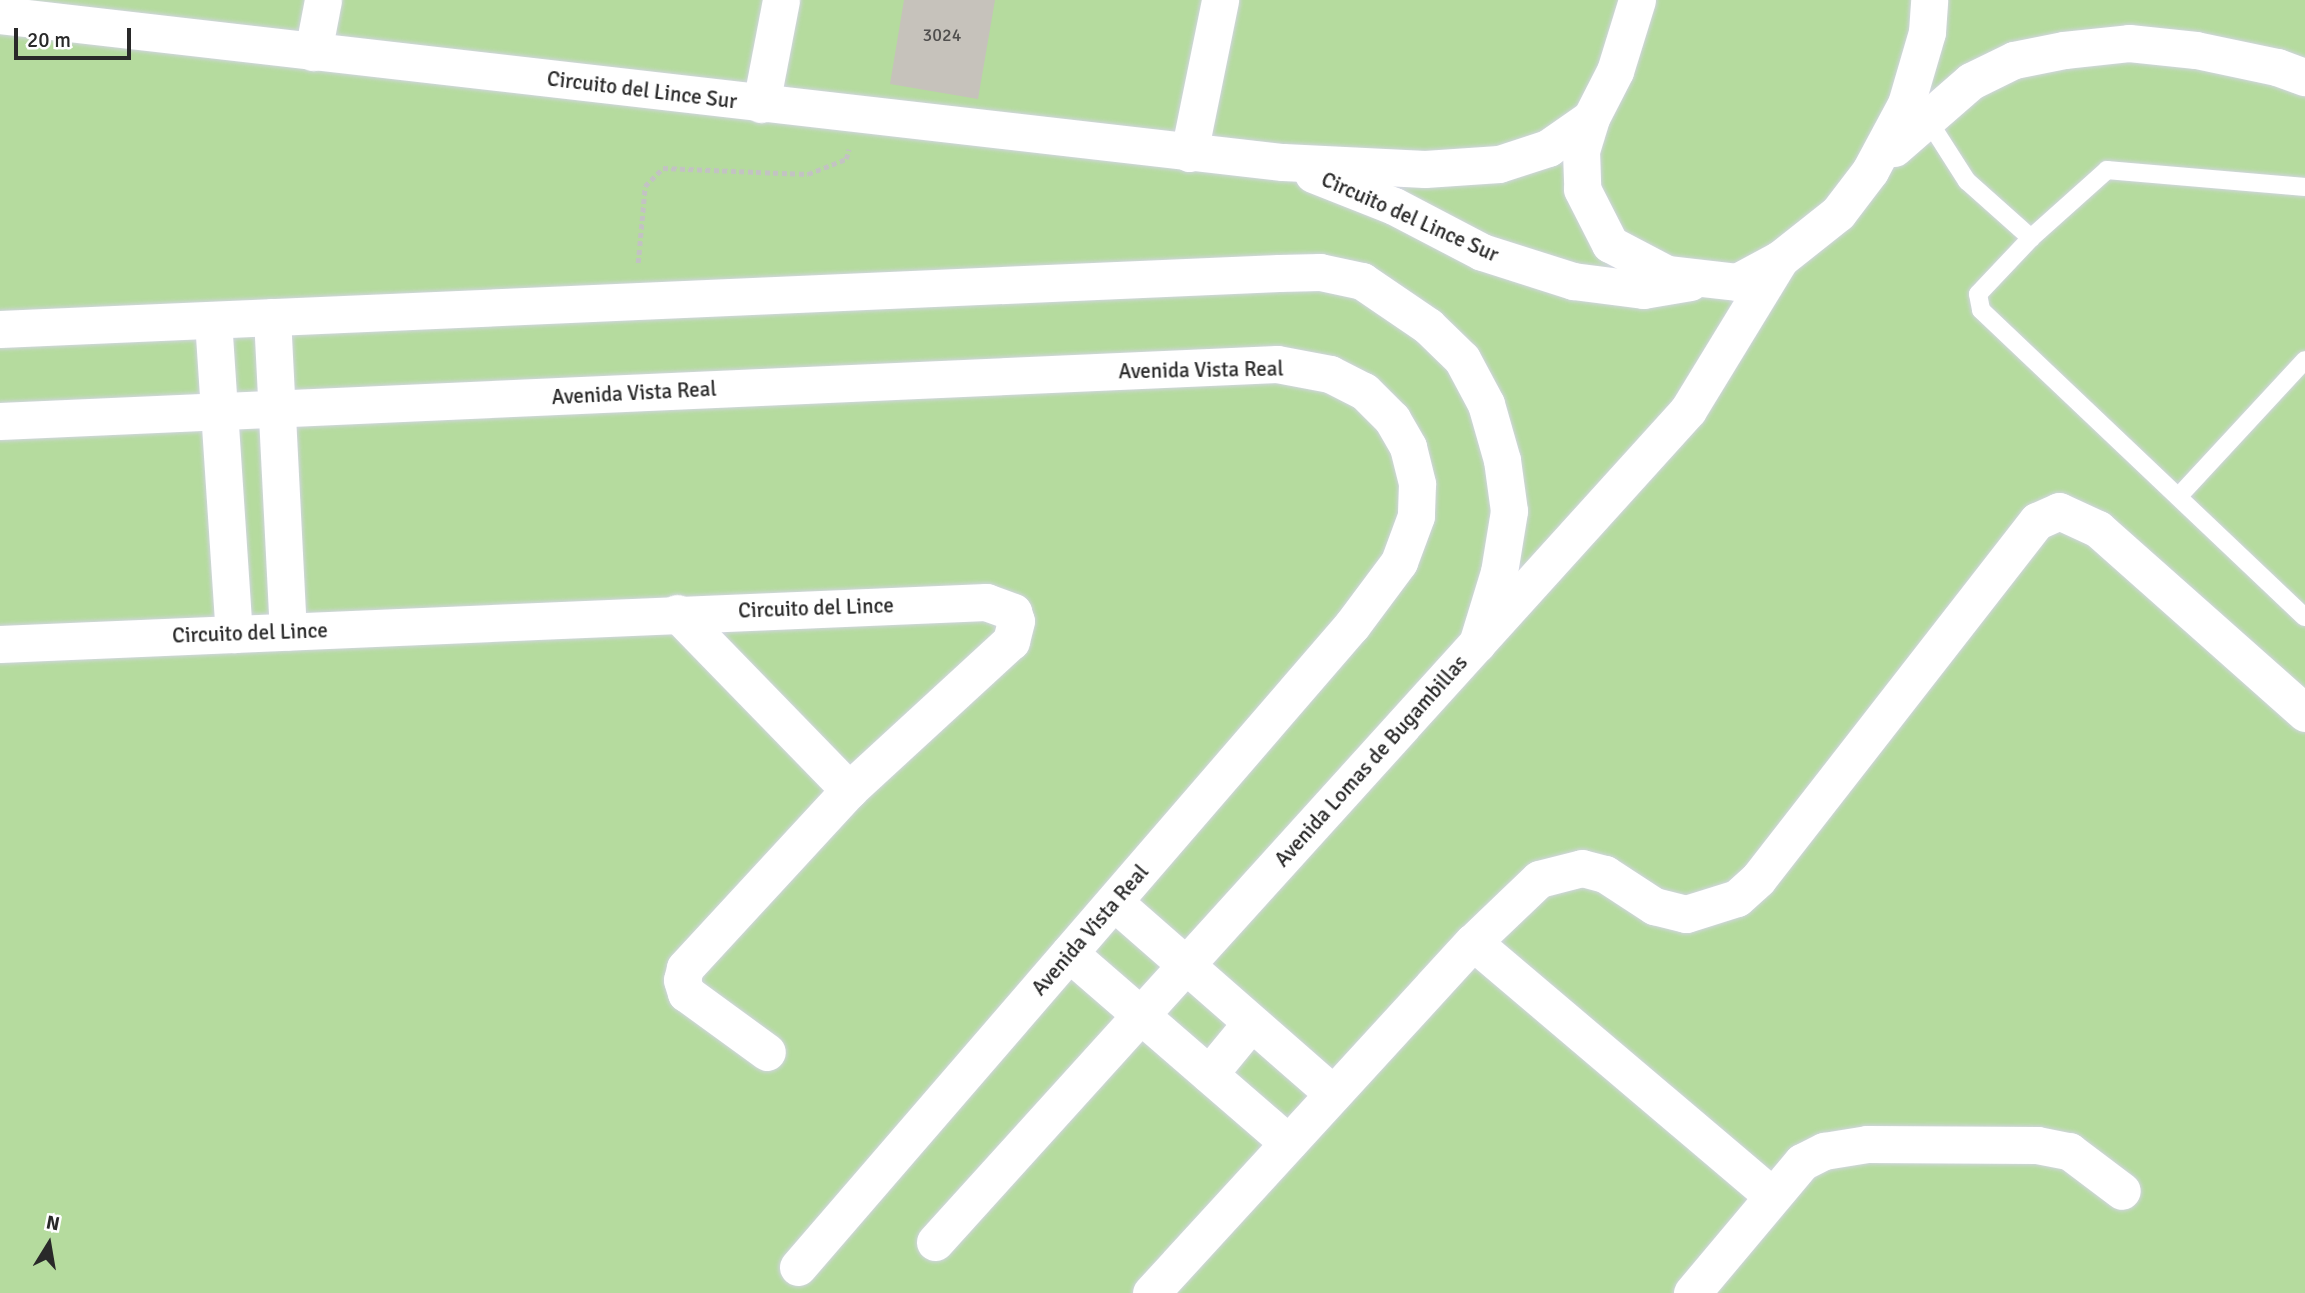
<!DOCTYPE html>
<html>
<head>
<meta charset="utf-8">
<style>
	body { margin:0 }
	#map { position:relative; width:2305px; height:1293px; overflow:hidden; background:#eae4dc; font-family:Signika,sans-serif }
	div>[style] { position:absolute }
	.green>* { inset:0; background:#b5db9e; transform-origin:0 0 }
	.building>* { inset:0; background:#c6c2bb }
	.path>* { height:4.5px; margin-top:-2.25px; transform-origin:0; background:repeating-linear-gradient(90deg,#c3c3c3 0 5px,transparent 0 8.5px) }
	.roads { filter:drop-shadow(0 0 2px #d2d5e1) drop-shadow(0 0 2px #d2d5e1) }
	.lane>* { height:18px; margin:-9px; padding:0 9px; transform-origin:9px; border-radius:9px; background:#fff }
	.street>* { height:37px; margin:-18.5px; padding:0 18.5px; transform-origin:18.5px; border-radius:18.5px; background:#fff }
	span { translate:-50% -50%; white-space:nowrap; text-align:center; line-height:1.15; -webkit-text-stroke:5px #fff; paint-order:stroke }
	.number-label { font-size:18px; color:#504f4e }
	.number-label span { -webkit-text-stroke-width:0 }
	.street-label { font-size:21px; color:#292929 }
	.north { position:absolute; left:14px; top:1209px; width:70px; height:70px; -webkit-text-stroke:5px #fff; paint-order:stroke; rotate:11deg; font-size:19px; font-weight:700; line-height:28px; text-align:center; color:#292929 }
	.north::after { content:''; display:block; margin:auto; width:24px; height:32px; background:#292929; clip-path:polygon(50% 0,100% 100%,50% 72%,0 100%) }
	.scale { position:absolute; left:14px; top:28px; width:117px; height:32px; box-sizing:border-box; border:4px solid #292929; border-top:0; padding-left:9px; font-size:21px; line-height:24px; white-space:nowrap; color:#292929; -webkit-text-stroke:5px #fff; paint-order:stroke }
</style>
</head>
<body>
<div id="map">
	<div class="green">
		<i style="left:0;top:0;width:2305px;height:1293px"></i>
	</div>
	<div class="building">
		<i style="clip-path:polygon(904px 0,995px 0,978px 99px,890px 84px)"></i>
	</div>
	<div class="path">
		<i style="left:638px;top:263px;width:77px;rotate:-84.8deg"></i>
		<i style="left:645px;top:186px;width:25px;rotate:-45deg"></i>
		<i style="left:663px;top:168px;width:145px;rotate:2.4deg"></i>
		<i style="left:808px;top:174px;width:41px;rotate:-21.5deg"></i>
		<i style="left:846px;top:159px;width:10px;rotate:-73deg"></i>
	</div>
	<div class="roads">
		<div class="lane">
			<i style="left:1926px;top:117px;width:76px;rotate:57.4deg"></i>
			<i style="left:1967px;top:181px;width:86px;rotate:41.7deg"></i>
			<i style="left:2305px;top:187px;width:199px;rotate:-175.1deg"></i>
			<i style="left:2107px;top:170px;width:102px;rotate:138.2deg"></i>
			<i style="left:2031px;top:238px;width:77px;rotate:133.4deg"></i>
			<i style="left:1978px;top:294px;width:16px;rotate:79deg"></i>
			<i style="left:1981px;top:310px;width:446px;rotate:43.5deg"></i>
			<i style="left:2179px;top:496px;width:185px;rotate:-47.2deg"></i>
		</div>
		<div class="street">
			<i style="left:1637px;top:0;width:74px;rotate:107.2deg"></i>
			<i style="left:1615px;top:71px;width:53px;rotate:117.1deg"></i>
			<i style="left:1591px;top:118px;width:34px;rotate:107deg"></i>
			<i style="left:1581px;top:151px;width:38px;rotate:88deg"></i>
			<i style="left:1582px;top:189px;width:62px;rotate:63deg"></i>
			<i style="left:1610px;top:244px;width:64px;rotate:27.8deg"></i>
			<i style="left:1667px;top:274px;width:70px;rotate:6.5deg"></i>
			<i style="left:1737px;top:282px;width:49px;rotate:-28.1deg"></i>
			<i style="left:1780px;top:259px;width:74px;rotate:-38.4deg"></i>
			<i style="left:1838px;top:213px;width:53px;rotate:-52.7deg"></i>
			<i style="left:1870px;top:171px;width:76px;rotate:-61.8deg"></i>
			<i style="left:1906px;top:104px;width:75px;rotate:-73.7deg"></i>
			<i style="left:1927px;top:32px;width:32px;rotate:-86deg"></i>
			<i style="left:0;top:15px;width:1291px;rotate:6.54deg"></i>
			<i style="left:1283px;top:162px;width:142px;rotate:2.8deg"></i>
			<i style="left:1425px;top:169px;width:74px;rotate:-3.9deg"></i>
			<i style="left:1499px;top:164px;width:52px;rotate:-18.1deg"></i>
			<i style="left:1548px;top:148px;width:52px;rotate:-34.9deg"></i>
			<i style="left:313px;top:52px;width:53px;rotate:-79.1deg"></i>
			<i style="left:761px;top:104px;width:106px;rotate:-79.1deg"></i>
			<i style="left:1894px;top:148px;width:102px;rotate:-41deg"></i>
			<i style="left:1971px;top:81px;width:48px;rotate:-26deg"></i>
			<i style="left:2014px;top:60px;width:51px;rotate:-11.3deg"></i>
			<i style="left:2064px;top:50px;width:65px;rotate:-6.1deg"></i>
			<i style="left:2129px;top:43px;width:67px;rotate:6deg"></i>
			<i style="left:2196px;top:50px;width:83px;rotate:11.9deg"></i>
			<i style="left:2277px;top:67px;width:30px;rotate:20deg"></i>
			<i style="left:1189px;top:153px;width:156px;rotate:-78.5deg"></i>
			<i style="left:1313px;top:174px;width:87px;rotate:21.6deg"></i>
			<i style="left:1394px;top:206px;width:99px;rotate:27.6deg"></i>
			<i style="left:1482px;top:252px;width:96px;rotate:17.7deg"></i>
			<i style="left:1573px;top:281px;width:71px;rotate:7.3deg"></i>
			<i style="left:1643px;top:290px;width:48px;rotate:-9.7deg"></i>
			<i style="left:272px;top:317px;width:315px;rotate:87.1deg"></i>
			<i style="left:213px;top:320px;width:315px;rotate:86.2deg"></i>
			<i style="left:0;top:329px;width:1280px;rotate:-2.51deg"></i>
			<i style="left:1279px;top:273px;width:41px;rotate:-1.4deg"></i>
			<i style="left:1320px;top:272px;width:43px;rotate:12.1deg"></i>
			<i style="left:1362px;top:281px;width:80px;rotate:34.3deg"></i>
			<i style="left:1428px;top:326px;width:47px;rotate:44.1deg"></i>
			<i style="left:1462px;top:359px;width:51px;rotate:61.9deg"></i>
			<i style="left:1486px;top:404px;width:58px;rotate:74.1deg"></i>
			<i style="left:1502px;top:460px;width:51px;rotate:82.2deg"></i>
			<i style="left:1509px;top:511px;width:62px;rotate:99.3deg"></i>
			<i style="left:1499px;top:572px;width:75px;rotate:107deg"></i>
			<i style="left:0;top:421px;width:1278px;rotate:-2.56deg"></i>
			<i style="left:1277px;top:364px;width:54px;rotate:10.7deg"></i>
			<i style="left:1330px;top:374px;width:38px;rotate:27deg"></i>
			<i style="left:1364px;top:391px;width:40px;rotate:45deg"></i>
			<i style="left:1392px;top:419px;width:32px;rotate:60deg"></i>
			<i style="left:1408px;top:447px;width:38px;rotate:76deg"></i>
			<i style="left:1417px;top:484px;width:32px;rotate:92deg"></i>
			<i style="left:1416px;top:516px;width:49px;rotate:110.3deg"></i>
			<i style="left:1399px;top:562px;width:79px;rotate:126.7deg"></i>
			<i style="left:1352px;top:625px;width:848px;rotate:130.79deg"></i>
			<i style="left:677px;top:613px;width:247px;rotate:45.8deg"></i>
			<i style="left:0;top:644px;width:987px;rotate:-2.44deg"></i>
			<i style="left:986px;top:602px;width:29px;rotate:20deg"></i>
			<i style="left:1013px;top:612px;width:9px;rotate:72deg"></i>
			<i style="left:1016px;top:621px;width:21px;rotate:104deg"></i>
			<i style="left:1011px;top:641px;width:220px;rotate:137.4deg"></i>
			<i style="left:849px;top:790px;width:242px;rotate:132.7deg"></i>
			<i style="left:685px;top:968px;width:12px;rotate:104deg"></i>
			<i style="left:682px;top:980px;width:14px;rotate:73deg"></i>
			<i style="left:686px;top:993px;width:100px;rotate:36.1deg"></i>
			<i style="left:1114px;top:902px;width:291px;rotate:41.2deg"></i>
			<i style="left:1473px;top:942px;width:392px;rotate:40.3deg"></i>
			<i style="left:1069px;top:953px;width:290px;rotate:40.9deg"></i>
			<i style="left:1209px;top:1074px;width:66px;rotate:-50.5deg"></i>
			<i style="left:935px;top:1242px;width:1122px;rotate:-47.85deg"></i>
			<i style="left:1688px;top:410px;width:177px;rotate:-58.6deg"></i>
			<i style="left:1151px;top:1293px;width:476px;rotate:-47.5deg"></i>
			<i style="left:1473px;top:942px;width:91px;rotate:-43.7deg"></i>
			<i style="left:1539px;top:879px;width:44px;rotate:-14.3deg"></i>
			<i style="left:1582px;top:868px;width:24px;rotate:15deg"></i>
			<i style="left:1605px;top:874px;width:59px;rotate:33.1deg"></i>
			<i style="left:1654px;top:906px;width:33px;rotate:14deg"></i>
			<i style="left:1686px;top:914px;width:53px;rotate:-17.4deg"></i>
			<i style="left:1737px;top:898px;width:28px;rotate:-42deg"></i>
			<i style="left:1758px;top:879px;width:454px;rotate:-52.1deg"></i>
			<i style="left:2037px;top:521px;width:24px;rotate:-24deg"></i>
			<i style="left:2059px;top:511px;width:43px;rotate:24.8deg"></i>
			<i style="left:2098px;top:529px;width:277px;rotate:41.6deg"></i>
			<i style="left:1692px;top:1293px;width:171px;rotate:-50deg"></i>
			<i style="left:1802px;top:1162px;width:25px;rotate:-27deg"></i>
			<i style="left:1824px;top:1151px;width:44px;rotate:-9.2deg"></i>
			<i style="left:1867px;top:1144px;width:170px;rotate:0.3deg"></i>
			<i style="left:2037px;top:1145px;width:33px;rotate:11deg"></i>
			<i style="left:2069px;top:1151px;width:66px;rotate:37deg"></i>
		</div>
	</div>
	<div class="number-label">
		<span style="left:942px;top:35px">3024</span>
	</div>
	<div class="street-label">
		<span style="left:642px;top:90px;rotate:7deg">Circuito del Lince Sur</span>
		<span style="left:1410px;top:217px;rotate:24deg">Circuito del Lince Sur</span>
		<span style="left:1201px;top:370px;rotate:-1deg">Avenida Vista Real</span>
		<span style="left:634px;top:393px;rotate:-3deg">Avenida Vista Real</span>
		<span style="left:816px;top:608px;rotate:-2deg">Circuito del Lince</span>
		<span style="left:250px;top:633px;rotate:-2deg">Circuito del Lince</span>
		<span style="left:1371px;top:761px;rotate:-48deg">Avenida Lomas de Bugambillas</span>
		<span style="left:1090px;top:930px;rotate:-49deg">Avenida Vista Real</span>
	</div>
	<div class="north">N</div>
	<div class="scale">20 m</div>
</div>
</body>
</html>
